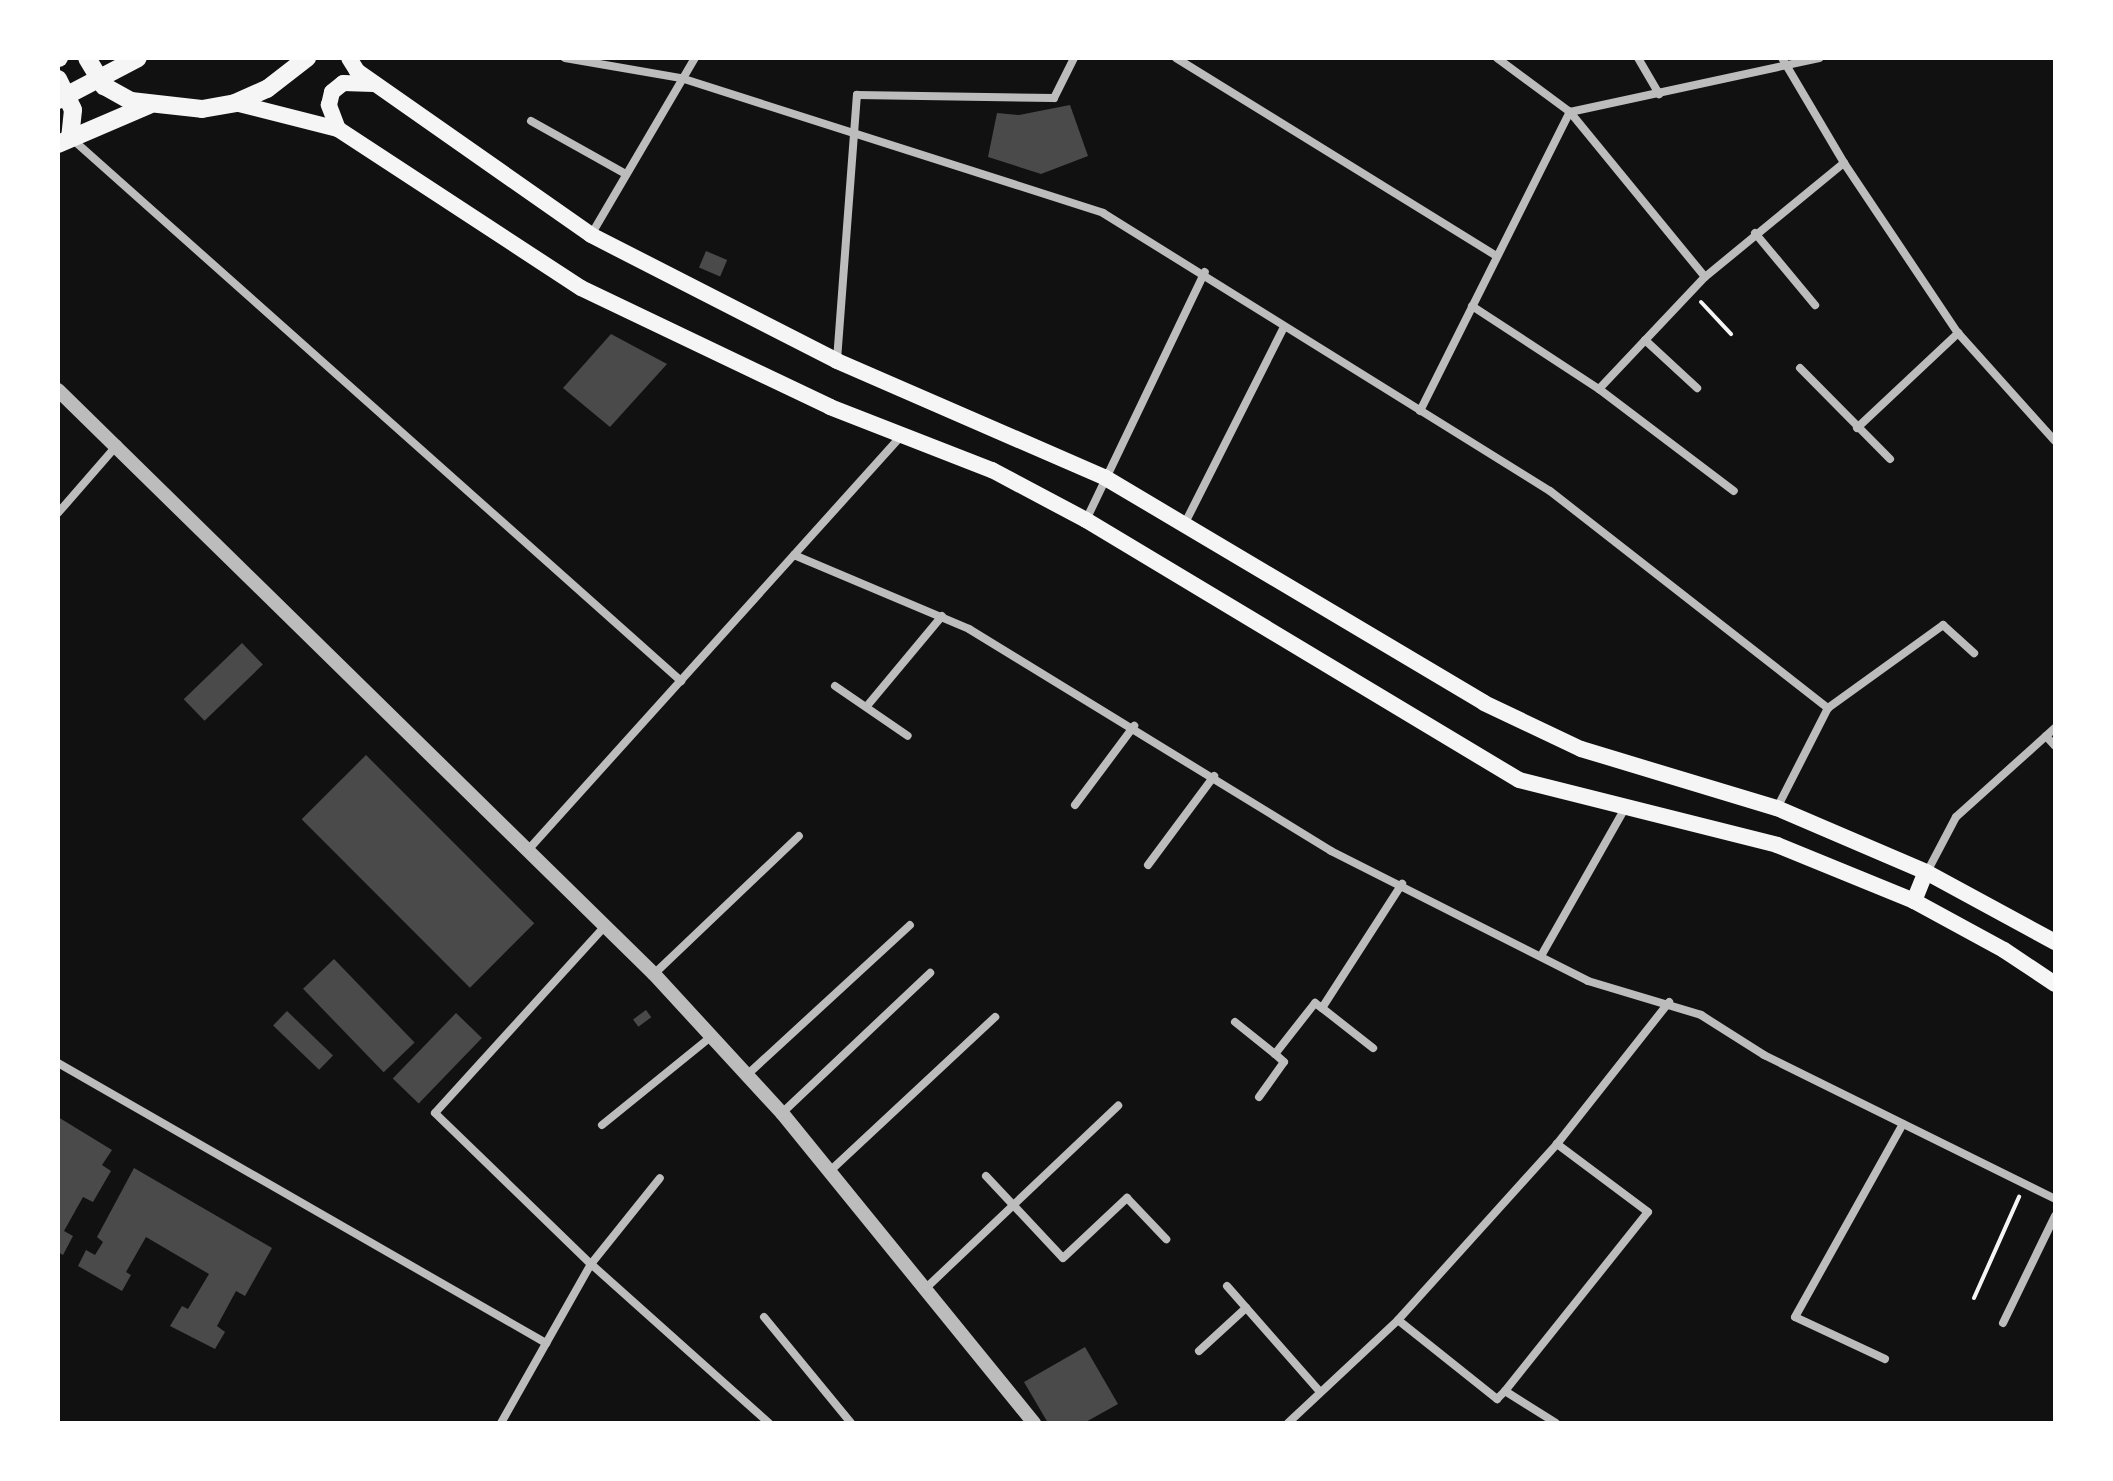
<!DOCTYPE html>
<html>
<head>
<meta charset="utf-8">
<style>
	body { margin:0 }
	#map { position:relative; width:2113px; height:1481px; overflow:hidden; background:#111; font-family:"DejaVu Sans",sans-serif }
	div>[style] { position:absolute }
	.building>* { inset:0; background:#4a4a4a; transform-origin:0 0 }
	.path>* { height:4px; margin:-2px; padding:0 2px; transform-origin:2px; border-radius:2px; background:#f5f5f5 }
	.minor>* { height:8px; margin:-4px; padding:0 4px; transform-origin:4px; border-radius:4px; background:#bcbcbc }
	.tertiary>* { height:14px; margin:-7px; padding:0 7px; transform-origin:7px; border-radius:7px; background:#bcbcbc }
	.secondary>* { height:16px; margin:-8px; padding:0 8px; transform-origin:8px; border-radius:8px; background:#f5f5f5 }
	.primary>* { height:18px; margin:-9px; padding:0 9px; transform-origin:9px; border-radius:9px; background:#f5f5f5 }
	span { translate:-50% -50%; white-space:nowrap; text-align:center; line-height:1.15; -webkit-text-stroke:7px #fff; paint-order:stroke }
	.frame { position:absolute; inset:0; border:60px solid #fff; pointer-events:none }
</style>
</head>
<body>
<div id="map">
	<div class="building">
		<i style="clip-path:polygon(1070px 105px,1088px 156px,1041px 174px,988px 157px,997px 113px,1019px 115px)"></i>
		<i style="left:706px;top:251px;width:23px;height:18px;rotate:23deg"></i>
		<i style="clip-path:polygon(611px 334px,667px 364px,610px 427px,563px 388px)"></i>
		<i style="left:242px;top:643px;width:30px;height:81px;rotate:46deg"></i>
		<i style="left:366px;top:755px;width:238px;height:91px;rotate:45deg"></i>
		<i style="left:334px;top:959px;width:116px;height:43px;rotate:46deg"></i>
		<i style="left:646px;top:1010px;width:9px;height:16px;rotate:54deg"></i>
		<i style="left:287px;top:1011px;width:64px;height:20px;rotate:44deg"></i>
		<i style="left:456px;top:1013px;width:36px;height:91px;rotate:44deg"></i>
		<i style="clip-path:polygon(58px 1117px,112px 1150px,102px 1165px,111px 1171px,93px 1202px,83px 1197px,64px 1231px,73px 1236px,63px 1255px,58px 1252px)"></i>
		<i style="clip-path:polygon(134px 1168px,272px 1248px,245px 1296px,236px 1291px,217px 1326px,225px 1332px,215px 1349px,170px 1326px,182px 1306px,188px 1309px,209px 1274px,146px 1237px,126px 1272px,131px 1275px,122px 1291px,78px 1266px,86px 1250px,95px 1255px,103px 1242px,97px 1237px)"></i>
		<i style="clip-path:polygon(1085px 1347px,1118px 1404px,1084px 1423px,1048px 1423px,1024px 1382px)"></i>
	</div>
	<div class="path">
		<i style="left:1701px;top:302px;width:44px;rotate:46.8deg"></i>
		<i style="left:1974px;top:1298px;width:111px;rotate:-66deg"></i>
	</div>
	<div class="minor">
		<i style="left:565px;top:58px;width:118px;rotate:9.8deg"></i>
		<i style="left:681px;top:78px;width:443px;rotate:17.7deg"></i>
		<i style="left:1103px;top:213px;width:526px;rotate:31.88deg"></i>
		<i style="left:1550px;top:491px;width:353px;rotate:38deg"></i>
		<i style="left:1176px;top:58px;width:375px;rotate:31.7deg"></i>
		<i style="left:1497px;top:58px;width:91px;rotate:36.5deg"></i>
		<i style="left:1570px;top:112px;width:213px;rotate:50.7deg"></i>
		<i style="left:1638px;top:58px;width:42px;rotate:59.7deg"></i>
		<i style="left:1782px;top:58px;width:122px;rotate:59.4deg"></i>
		<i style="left:1844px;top:163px;width:205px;rotate:56.2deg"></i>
		<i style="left:1958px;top:333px;width:145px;rotate:48.1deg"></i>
		<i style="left:531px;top:121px;width:107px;rotate:29.2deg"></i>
		<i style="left:71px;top:138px;width:817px;rotate:41.67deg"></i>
		<i style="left:1755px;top:233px;width:94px;rotate:50.2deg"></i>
		<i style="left:591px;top:235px;width:205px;rotate:-59.6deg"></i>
		<i style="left:1472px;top:306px;width:152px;rotate:33.2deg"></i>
		<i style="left:1599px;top:389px;width:169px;rotate:37.1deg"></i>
		<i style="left:1645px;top:340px;width:71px;rotate:42.7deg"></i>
		<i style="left:837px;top:360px;width:266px;rotate:-85.7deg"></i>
		<i style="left:857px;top:95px;width:197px;rotate:0.9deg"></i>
		<i style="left:1054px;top:98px;width:45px;rotate:-63.4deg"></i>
		<i style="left:1800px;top:368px;width:128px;rotate:45.3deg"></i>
		<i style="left:1599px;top:389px;width:154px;rotate:-46.6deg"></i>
		<i style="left:1705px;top:277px;width:180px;rotate:-39.4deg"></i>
		<i style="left:1420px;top:411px;width:335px;rotate:-63.4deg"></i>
		<i style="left:1570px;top:112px;width:255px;rotate:-12.2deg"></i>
		<i style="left:1857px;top:428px;width:139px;rotate:-43.2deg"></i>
		<i style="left:58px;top:513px;width:91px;rotate:-49deg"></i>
		<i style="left:1086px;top:520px;width:275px;rotate:-64.4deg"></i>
		<i style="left:1185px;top:523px;width:220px;rotate:-63.2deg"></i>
		<i style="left:794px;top:555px;width:190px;rotate:22.9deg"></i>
		<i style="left:969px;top:629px;width:425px;rotate:31.5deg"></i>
		<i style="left:1331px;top:851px;width:288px;rotate:26.8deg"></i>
		<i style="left:1588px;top:981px;width:118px;rotate:16.7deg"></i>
		<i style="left:1701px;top:1015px;width:75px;rotate:32.4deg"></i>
		<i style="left:1764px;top:1055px;width:325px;rotate:26.3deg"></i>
		<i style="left:835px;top:686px;width:88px;rotate:34.4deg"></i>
		<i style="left:867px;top:706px;width:117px;rotate:-50.2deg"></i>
		<i style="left:2046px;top:736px;width:13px;rotate:48deg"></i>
		<i style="left:1075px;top:805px;width:99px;rotate:-53.2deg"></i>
		<i style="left:1777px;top:808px;width:112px;rotate:-63deg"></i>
		<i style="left:1828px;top:708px;width:142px;rotate:-35.8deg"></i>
		<i style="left:1943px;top:625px;width:42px;rotate:42.1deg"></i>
		<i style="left:528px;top:850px;width:560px;rotate:-47.97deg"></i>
		<i style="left:1148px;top:865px;width:111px;rotate:-53.4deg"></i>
		<i style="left:1927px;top:872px;width:62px;rotate:-62.2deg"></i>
		<i style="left:1956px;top:817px;width:133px;rotate:-42deg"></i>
		<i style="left:606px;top:925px;width:254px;rotate:132.3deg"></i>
		<i style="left:435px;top:1113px;width:217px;rotate:44.1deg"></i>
		<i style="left:591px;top:1264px;width:239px;rotate:41.8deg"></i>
		<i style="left:1541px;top:956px;width:168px;rotate:-60.4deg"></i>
		<i style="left:654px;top:974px;width:200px;rotate:-43.6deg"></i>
		<i style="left:1322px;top:1008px;width:65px;rotate:38.1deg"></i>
		<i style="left:1235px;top:1022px;width:51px;rotate:38.7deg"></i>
		<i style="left:58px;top:1063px;width:563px;rotate:29.85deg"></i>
		<i style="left:748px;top:1074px;width:220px;rotate:-42.6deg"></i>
		<i style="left:1259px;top:1097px;width:43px;rotate:-54.5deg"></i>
		<i style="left:1284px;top:1062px;width:12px;rotate:-138deg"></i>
		<i style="left:1275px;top:1054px;width:65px;rotate:-51.9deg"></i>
		<i style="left:1315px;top:1003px;width:9px;rotate:36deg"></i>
		<i style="left:1322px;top:1008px;width:148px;rotate:-57.2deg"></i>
		<i style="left:782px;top:1113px;width:204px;rotate:-43.4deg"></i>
		<i style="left:602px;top:1125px;width:141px;rotate:-39deg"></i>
		<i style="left:830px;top:1171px;width:226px;rotate:-43deg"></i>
		<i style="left:986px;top:1176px;width:112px;rotate:46.8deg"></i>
		<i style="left:1063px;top:1258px;width:88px;rotate:-43.2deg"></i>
		<i style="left:1127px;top:1198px;width:57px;rotate:46.4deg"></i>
		<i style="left:1227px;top:1286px;width:141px;rotate:48.7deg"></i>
		<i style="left:926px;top:1288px;width:265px;rotate:-43.5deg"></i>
		<i style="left:764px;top:1317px;width:137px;rotate:50.6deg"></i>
		<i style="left:1398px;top:1320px;width:127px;rotate:38.6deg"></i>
		<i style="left:1497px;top:1399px;width:11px;rotate:-45deg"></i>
		<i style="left:1505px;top:1391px;width:229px;rotate:-51.4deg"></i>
		<i style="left:1648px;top:1212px;width:114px;rotate:-143.2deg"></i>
		<i style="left:2003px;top:1323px;width:119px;rotate:-64.1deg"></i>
		<i style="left:1199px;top:1351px;width:64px;rotate:-42.5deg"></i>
		<i style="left:1885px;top:1359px;width:99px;rotate:-155deg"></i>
		<i style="left:1795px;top:1317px;width:221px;rotate:-60.8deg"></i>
		<i style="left:1505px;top:1391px;width:60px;rotate:32.1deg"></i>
		<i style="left:501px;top:1423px;width:183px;rotate:-60.5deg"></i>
		<i style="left:591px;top:1264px;width:110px;rotate:-51.3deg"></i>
		<i style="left:1288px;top:1423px;width:151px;rotate:-43.1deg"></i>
		<i style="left:1398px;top:1320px;width:237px;rotate:-47.9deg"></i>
		<i style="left:1557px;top:1144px;width:181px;rotate:-51.7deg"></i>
	</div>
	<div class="tertiary">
		<i style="left:58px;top:390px;width:834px;rotate:44.42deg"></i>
		<i style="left:654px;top:974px;width:189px;rotate:47.4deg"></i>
		<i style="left:782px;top:1113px;width:400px;rotate:50.9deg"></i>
	</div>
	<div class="secondary">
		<i style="left:349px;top:58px;width:15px;rotate:58deg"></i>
		<i style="left:357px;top:71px;width:286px;rotate:35deg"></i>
		<i style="left:591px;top:235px;width:276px;rotate:27.1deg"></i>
		<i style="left:837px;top:361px;width:291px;rotate:23.5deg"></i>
		<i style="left:1104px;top:477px;width:442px;rotate:30.7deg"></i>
		<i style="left:1484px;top:703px;width:107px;rotate:25.4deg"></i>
		<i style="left:1581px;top:749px;width:205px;rotate:16.8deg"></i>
		<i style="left:1777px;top:808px;width:162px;rotate:23.2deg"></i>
		<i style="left:1926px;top:872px;width:147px;rotate:28.5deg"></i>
		<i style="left:235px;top:103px;width:106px;rotate:14.2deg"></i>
		<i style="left:338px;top:129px;width:290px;rotate:33.2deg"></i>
		<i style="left:581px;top:288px;width:276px;rotate:25.5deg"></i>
		<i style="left:830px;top:407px;width:174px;rotate:21.3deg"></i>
		<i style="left:992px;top:470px;width:106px;rotate:28deg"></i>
		<i style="left:1086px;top:520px;width:505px;rotate:30.98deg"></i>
		<i style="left:1519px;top:780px;width:266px;rotate:14.1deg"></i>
		<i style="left:1777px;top:845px;width:148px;rotate:22.2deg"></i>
		<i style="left:1914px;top:901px;width:102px;rotate:28.6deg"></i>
		<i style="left:2004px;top:950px;width:61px;rotate:33.7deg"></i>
		<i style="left:338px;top:129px;width:26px;rotate:-111deg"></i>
		<i style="left:329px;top:105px;width:13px;rotate:-77deg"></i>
		<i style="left:332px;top:92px;width:14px;rotate:-39deg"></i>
		<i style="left:343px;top:83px;width:31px;rotate:2deg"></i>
		<i style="left:1914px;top:901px;width:31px;rotate:-68deg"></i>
	</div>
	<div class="primary">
		<i style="left:58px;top:58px;width:1px"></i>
		<i style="left:87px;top:58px;width:33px;rotate:59deg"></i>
		<i style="left:104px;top:86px;width:31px;rotate:29deg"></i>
		<i style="left:131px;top:101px;width:71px;rotate:6.4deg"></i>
		<i style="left:202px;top:109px;width:34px;rotate:-10deg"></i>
		<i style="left:235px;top:103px;width:35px;rotate:-24deg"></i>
		<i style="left:267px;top:89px;width:51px;rotate:-37.8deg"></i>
		<i style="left:58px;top:79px;width:34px;rotate:64deg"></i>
		<i style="left:73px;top:110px;width:28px;rotate:96deg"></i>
		<i style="left:58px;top:100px;width:90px;rotate:-27.7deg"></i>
		<i style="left:58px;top:144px;width:99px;rotate:-23.2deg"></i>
	</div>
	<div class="frame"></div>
</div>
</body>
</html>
